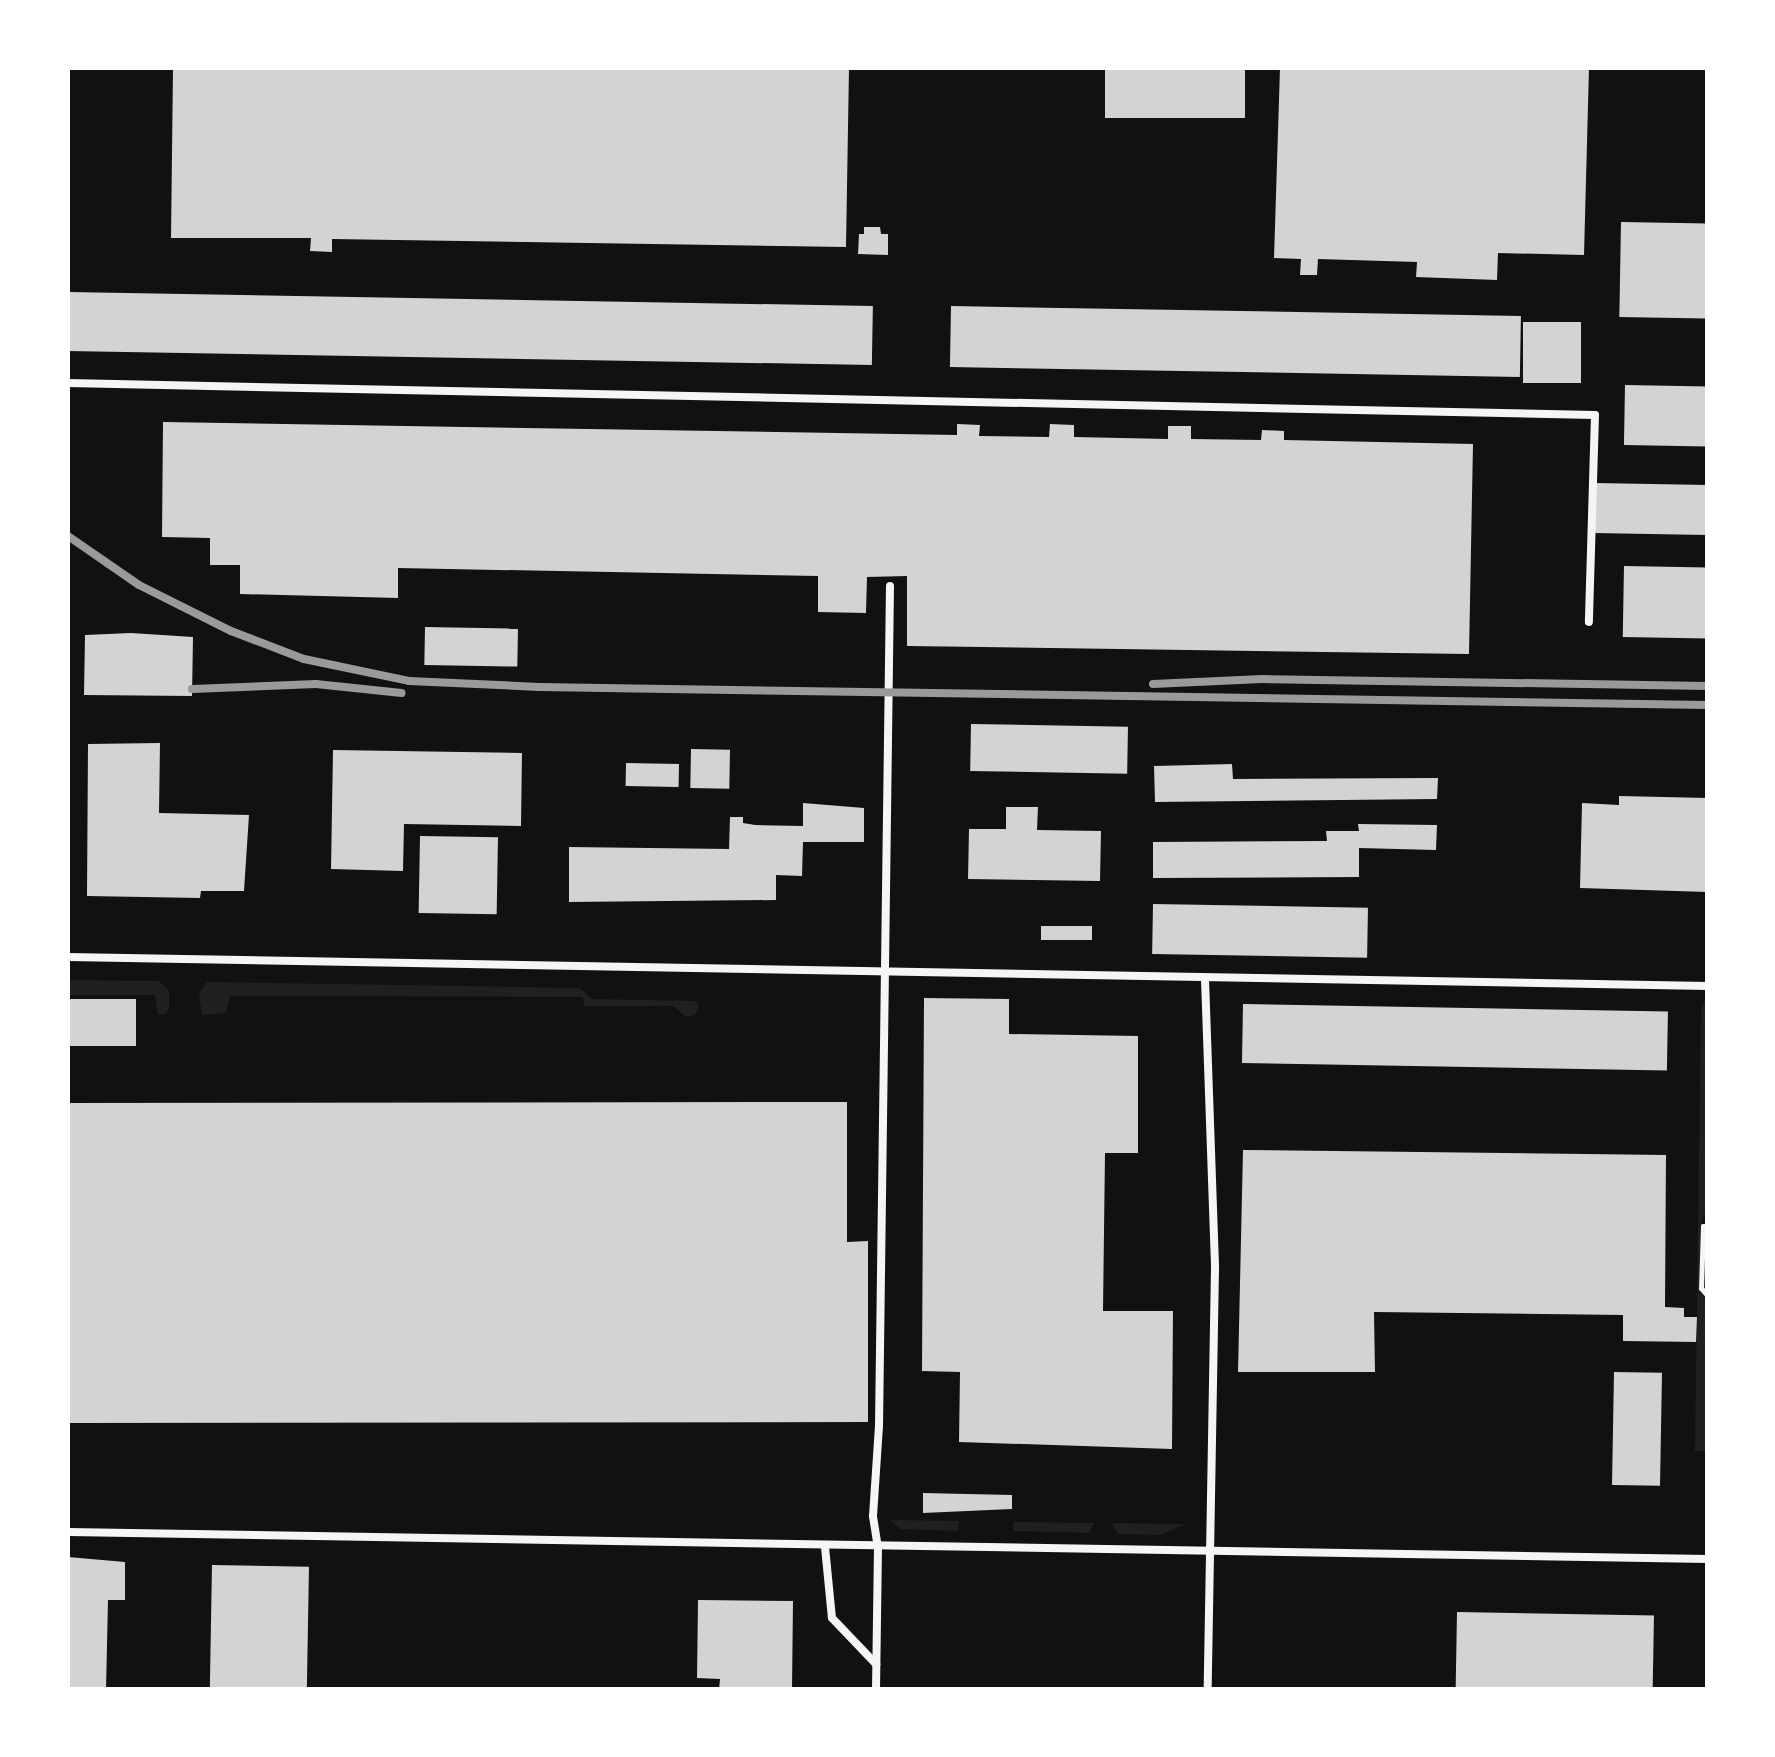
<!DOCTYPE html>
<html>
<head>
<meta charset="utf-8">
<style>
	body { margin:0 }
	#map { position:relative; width:1775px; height:1757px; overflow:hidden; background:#111; font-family:Cabin,sans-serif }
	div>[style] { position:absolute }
	.green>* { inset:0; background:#202020 }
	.building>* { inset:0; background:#d3d3d3; transform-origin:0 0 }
	.path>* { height:5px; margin:-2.5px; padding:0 2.5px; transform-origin:2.5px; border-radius:2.5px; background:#f5f5f5 }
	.service>* { height:8px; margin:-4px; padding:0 4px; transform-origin:4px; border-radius:4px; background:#f5f5f5 }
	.rail>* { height:8px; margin:-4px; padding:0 4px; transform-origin:4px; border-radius:4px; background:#9a9a9a }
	span { translate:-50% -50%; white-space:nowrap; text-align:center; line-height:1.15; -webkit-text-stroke:9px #fff; paint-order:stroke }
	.frame { position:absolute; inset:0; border:70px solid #fff; pointer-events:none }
</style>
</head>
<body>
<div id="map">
	<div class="green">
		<i style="clip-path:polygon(68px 980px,159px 981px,169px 991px,169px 1009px,165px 1015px,158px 1014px,155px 995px,68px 995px)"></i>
		<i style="clip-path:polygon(207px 982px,580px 988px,592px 999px,696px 1001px,699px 1007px,695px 1015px,686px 1017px,673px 1006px,584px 1006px,583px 997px,230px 996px,226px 1013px,202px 1015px,199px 994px)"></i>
		<i style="clip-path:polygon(1707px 999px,1708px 1209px,1701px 1223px,1700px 1292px,1708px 1302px,1707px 1451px,1695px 1451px,1701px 1007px)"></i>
		<i style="clip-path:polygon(889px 1520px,959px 1521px,958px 1531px,901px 1529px)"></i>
		<i style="clip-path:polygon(1014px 1522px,1094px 1523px,1089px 1533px,1013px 1531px)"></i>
		<i style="clip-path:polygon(1112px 1523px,1185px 1524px,1161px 1535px,1118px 1534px)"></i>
	</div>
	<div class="building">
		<i style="clip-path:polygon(173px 68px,849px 68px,846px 247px,332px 239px,332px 252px,310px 251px,311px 238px,171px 238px)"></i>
		<i style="left:1105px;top:68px;width:140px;height:50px"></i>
		<i style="clip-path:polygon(1280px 68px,1589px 68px,1584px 255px,1498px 253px,1497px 280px,1416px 277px,1417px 262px,1318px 259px,1317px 275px,1300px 275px,1301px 259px,1274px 258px)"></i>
		<i style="left:1621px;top:222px;width:87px;height:95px;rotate:1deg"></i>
		<i style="clip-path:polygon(864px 227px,880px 227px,881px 234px,888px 234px,888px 255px,858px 254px,859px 234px,864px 234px)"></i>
		<i style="left:68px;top:292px;width:805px;height:59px;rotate:1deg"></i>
		<i style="left:951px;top:306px;width:570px;height:61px;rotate:1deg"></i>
		<i style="left:1523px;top:322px;width:58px;height:61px"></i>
		<i style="left:1625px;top:385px;width:83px;height:60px;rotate:1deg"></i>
		<i style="clip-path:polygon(163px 422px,957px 435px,957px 424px,980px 425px,979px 436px,1049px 437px,1050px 424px,1074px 425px,1074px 437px,1168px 439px,1168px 426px,1191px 426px,1191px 439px,1261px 440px,1262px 430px,1284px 431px,1284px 440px,1473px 444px,1469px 654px,907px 646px,907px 576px,867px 577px,866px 613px,818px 612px,818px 576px,398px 568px,398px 598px,240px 594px,240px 565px,210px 565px,210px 538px,162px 537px)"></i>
		<i style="left:1594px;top:483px;width:114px;height:50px;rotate:1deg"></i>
		<i style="left:1624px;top:566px;width:84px;height:71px;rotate:1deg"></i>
		<i style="left:425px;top:627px;width:93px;height:38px;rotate:1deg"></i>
		<i style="clip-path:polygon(131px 633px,193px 637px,192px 696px,84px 695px,85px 635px)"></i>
		<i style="left:971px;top:724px;width:157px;height:47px;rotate:1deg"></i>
		<i style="clip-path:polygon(160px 743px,159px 813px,249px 815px,244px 891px,201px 891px,200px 898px,87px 896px,88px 744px)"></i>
		<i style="left:691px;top:749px;width:39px;height:39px;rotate:1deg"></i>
		<i style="clip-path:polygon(333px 750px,522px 753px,521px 826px,404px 824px,403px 871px,331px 869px)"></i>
		<i style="left:626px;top:763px;width:53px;height:23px;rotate:1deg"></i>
		<i style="clip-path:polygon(1232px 764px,1233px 779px,1438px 778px,1437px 799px,1155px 802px,1154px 766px)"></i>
		<i style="clip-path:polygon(1619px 796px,1708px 798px,1708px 892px,1580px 888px,1582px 803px,1619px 805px)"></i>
		<i style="clip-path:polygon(803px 803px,864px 808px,864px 842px,803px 842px,802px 876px,776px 875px,776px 900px,569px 902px,569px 847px,729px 849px,730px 817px,743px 817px,743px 823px,755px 825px,803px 826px)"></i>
		<i style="clip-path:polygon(1006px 807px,1038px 807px,1037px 830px,1101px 831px,1100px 881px,968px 879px,969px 829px,1006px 829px)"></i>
		<i style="clip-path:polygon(1358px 824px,1437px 825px,1436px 850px,1359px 848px,1359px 877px,1153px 878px,1153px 842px,1327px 841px,1326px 831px,1359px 831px)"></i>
		<i style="left:420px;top:836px;width:78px;height:77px;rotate:1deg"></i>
		<i style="left:1153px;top:904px;width:215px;height:50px;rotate:1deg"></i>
		<i style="left:1041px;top:926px;width:51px;height:14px"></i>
		<i style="clip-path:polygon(924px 998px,1009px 999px,1009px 1034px,1138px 1036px,1138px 1153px,1105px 1153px,1103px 1311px,1173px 1311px,1172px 1449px,959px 1442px,960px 1372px,922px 1371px)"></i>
		<i style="left:68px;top:999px;width:68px;height:47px"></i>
		<i style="left:1243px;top:1004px;width:425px;height:59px;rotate:1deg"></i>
		<i style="clip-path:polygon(847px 1102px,847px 1242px,868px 1241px,868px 1422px,68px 1423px,68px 1103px)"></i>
		<i style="clip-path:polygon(1243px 1150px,1666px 1155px,1665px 1307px,1684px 1308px,1684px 1317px,1697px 1317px,1696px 1342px,1623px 1341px,1623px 1315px,1374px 1312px,1375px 1372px,1238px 1372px)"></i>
		<i style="left:1614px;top:1372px;width:48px;height:113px;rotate:1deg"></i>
		<i style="clip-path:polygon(923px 1493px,1012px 1495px,1012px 1509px,923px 1513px)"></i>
		<i style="clip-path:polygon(68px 1557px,125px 1562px,125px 1600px,108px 1600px,106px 1690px,68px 1690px)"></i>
		<i style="left:212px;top:1565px;width:97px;height:125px;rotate:1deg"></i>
		<i style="clip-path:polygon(698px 1600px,793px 1601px,792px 1690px,719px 1690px,720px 1679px,697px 1678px)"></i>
		<i style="left:1457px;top:1612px;width:197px;height:78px;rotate:1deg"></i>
	</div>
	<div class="path">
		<i style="left:1708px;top:1226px;width:5px;rotate:180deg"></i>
		<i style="left:1703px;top:1226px;width:62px;rotate:91.8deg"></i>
		<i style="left:1701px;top:1288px;width:11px;rotate:49deg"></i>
	</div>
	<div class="service">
		<i style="left:68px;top:383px;width:1527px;rotate:1.2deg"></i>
		<i style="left:1595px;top:415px;width:207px;rotate:91.7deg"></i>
		<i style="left:68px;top:957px;width:1640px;rotate:1.01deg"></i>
		<i style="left:1205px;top:979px;width:289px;rotate:88deg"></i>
		<i style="left:1215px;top:1268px;width:422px;rotate:91deg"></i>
		<i style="left:68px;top:1532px;width:1640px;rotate:0.94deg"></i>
		<i style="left:825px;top:1547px;width:71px;rotate:84.4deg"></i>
		<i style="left:832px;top:1618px;width:64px;rotate:46.3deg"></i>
		<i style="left:876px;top:1690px;width:142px;rotate:-89.2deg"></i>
		<i style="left:878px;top:1548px;width:32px;rotate:-99deg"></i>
		<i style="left:873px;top:1516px;width:90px;rotate:-86.2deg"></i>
		<i style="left:879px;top:1426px;width:840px;rotate:-89.25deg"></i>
	</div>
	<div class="rail">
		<i style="left:68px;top:536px;width:86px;rotate:34.6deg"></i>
		<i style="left:139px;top:585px;width:103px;rotate:26.6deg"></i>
		<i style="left:231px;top:631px;width:78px;rotate:21deg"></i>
		<i style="left:304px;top:659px;width:107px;rotate:11.8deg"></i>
		<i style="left:409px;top:681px;width:130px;rotate:2.6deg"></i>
		<i style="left:539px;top:687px;width:1169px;rotate:0.88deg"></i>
		<i style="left:1153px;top:684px;width:109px;rotate:-2.6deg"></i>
		<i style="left:1262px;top:679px;width:446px;rotate:0.9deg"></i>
		<i style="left:192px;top:689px;width:124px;rotate:-2.3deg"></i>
		<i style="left:316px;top:684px;width:86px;rotate:6deg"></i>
	</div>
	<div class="frame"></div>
</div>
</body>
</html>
